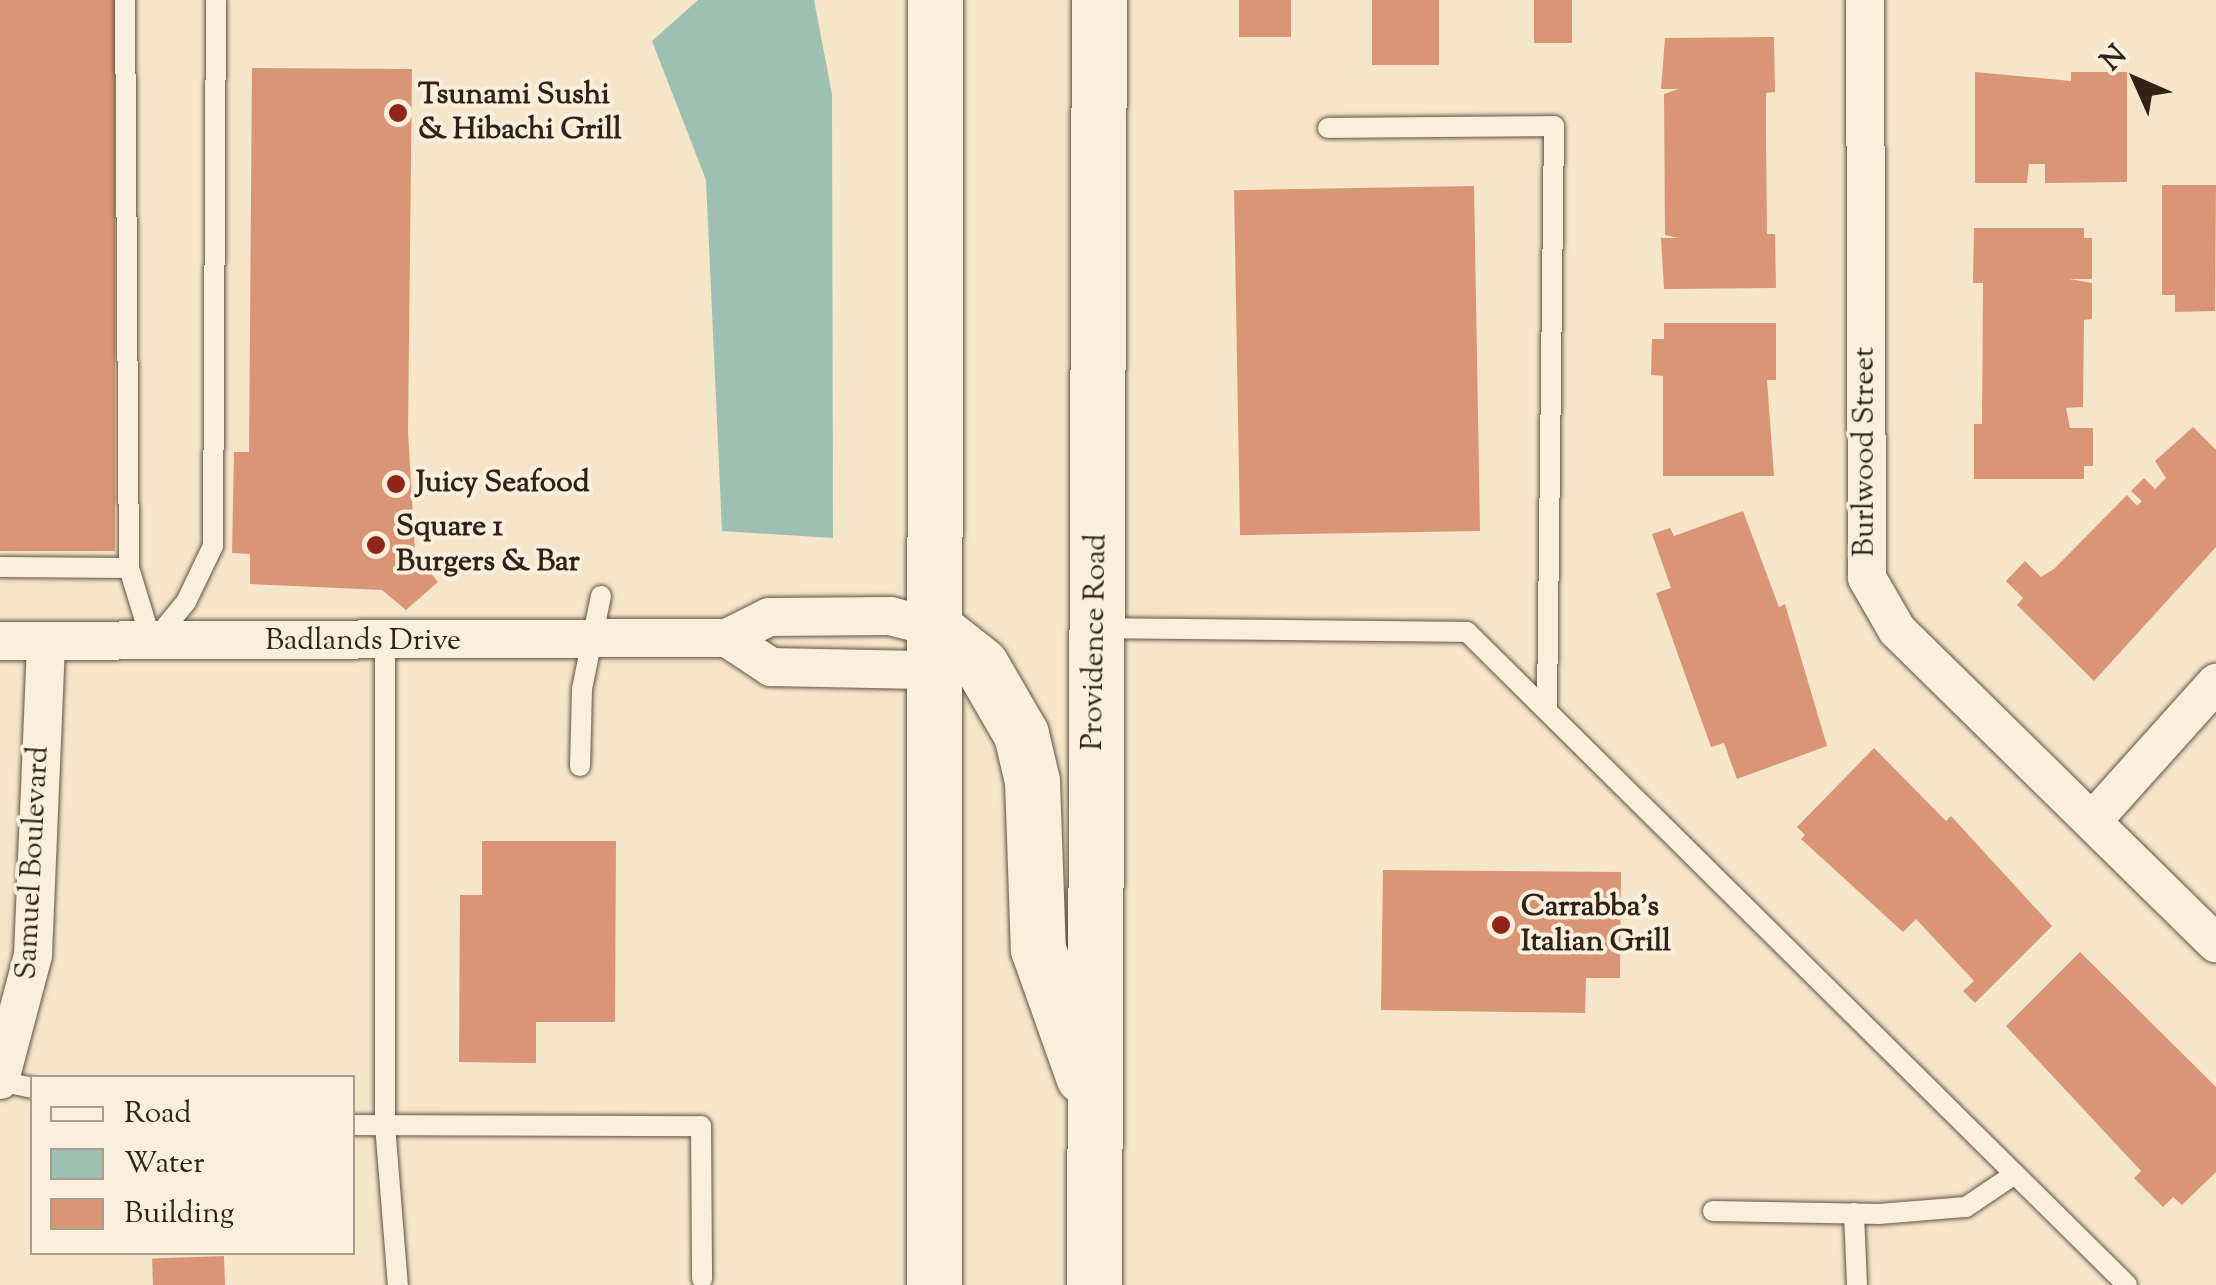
<!DOCTYPE html>
<html>
<head>
<meta charset="utf-8">
<style>
	body { margin:0 }
	#map { position:relative; width:2216px; height:1285px; overflow:hidden; background:#f6e6c9; font-family:"Sorts Mill Goudy",serif }
	div>[style] { position:absolute }
	.water>* { inset:0; background:#9dc0b2 }
	.building>* { inset:0; background:#d99576; transform-origin:0 0 }
	.roads { filter:drop-shadow(0 0 2px #625244) drop-shadow(0 0 2px #625244) }
	.service>* { height:20px; margin:-10px; padding:0 10px; transform-origin:10px; border-radius:10px; background:#f9efdc }
	.minor>* { height:38px; margin:-19px; padding:0 19px; transform-origin:19px; border-radius:19px; background:#f9efdc }
	.secondary>* { height:55px; margin:-27.5px; padding:0 27.5px; transform-origin:27.5px; border-radius:27.5px; background:#f9efdc }
	.dots>* { width:28px; height:28px; translate:-50% -50%; box-sizing:border-box; border:5px solid #f9efdc; border-radius:50% }
	span { translate:-50% -50%; white-space:nowrap; text-align:center; line-height:1.15; -webkit-text-stroke:8px #f9efdc; paint-order:stroke }
	.poi-label { font-size:30px; color:#312117; font-weight:700 }
	.left { translate:0 -50%; text-align:left }
	.street-label { font-size:30px; color:#312117 }
	.legend { position:absolute; left:30px; top:1075px; width:325px; height:180px; box-sizing:border-box; background:#f9efdc; border:2px solid #a99d8d; margin:0; padding:12px 18px; list-style:none; font-size:30px; color:#312117 }
	.legend li { display:flex; align-items:center; gap:20px; height:50px }
	.legend b { width:50px; border:2px solid #a99d8d }
	.north { position:absolute; left:2086px; top:30px; width:100px; height:100px; -webkit-text-stroke:8px #f9efdc; paint-order:stroke; rotate:315deg; font-size:28px; font-weight:700; line-height:40px; text-align:center; color:#312117 }
	.north::after { content:''; display:block; margin:auto; width:35px; height:45px; background:#312117; clip-path:polygon(50% 0,100% 100%,50% 72%,0 100%) }
</style>
</head>
<body>
<div id="map">
	<div class="water">
		<i style="clip-path:polygon(698px 0,814px 0,832px 94px,833px 538px,722px 531px,706px 180px,652px 41px)"></i>
	</div>
	<div class="building">
		<i style="left:0;top:0;width:115px;height:551px"></i>
		<i style="left:1239px;top:0;width:52px;height:37px"></i>
		<i style="left:1372px;top:0;width:67px;height:65px"></i>
		<i style="left:1534px;top:0;width:38px;height:43px"></i>
		<i style="clip-path:polygon(1774px 37px,1775px 92px,1766px 93px,1766px 137px,1767px 234px,1775px 234px,1776px 288px,1664px 289px,1661px 238px,1678px 238px,1665px 235px,1664px 94px,1679px 89px,1661px 89px,1665px 38px)"></i>
		<i style="clip-path:polygon(252px 68px,412px 69px,408px 431px,415px 553px,438px 582px,406px 610px,382px 590px,250px 584px,250px 554px,232px 553px,234px 452px,249px 452px)"></i>
		<i style="clip-path:polygon(1975px 72px,2071px 81px,2071px 72px,2127px 72px,2127px 182px,2045px 183px,2045px 164px,2029px 164px,2027px 183px,1975px 183px)"></i>
		<i style="clip-path:polygon(2162px 185px,2216px 185px,2215px 311px,2175px 312px,2175px 295px,2162px 295px)"></i>
		<i style="left:1474px;top:186px;width:345px;height:240px;rotate:89deg"></i>
		<i style="clip-path:polygon(1974px 228px,2084px 228px,2084px 238px,2092px 238px,2092px 279px,2069px 279px,2092px 283px,2092px 319px,2084px 320px,2083px 407px,2066px 408px,2070px 428px,2093px 428px,2093px 466px,2084px 466px,2084px 479px,1974px 479px,1974px 424px,1982px 424px,1983px 283px,1973px 283px)"></i>
		<i style="clip-path:polygon(1664px 323px,1776px 323px,1776px 380px,1767px 380px,1774px 476px,1663px 476px,1663px 376px,1651px 375px,1652px 339px,1664px 339px)"></i>
		<i style="clip-path:polygon(2193px 427px,2216px 450px,2216px 547px,2094px 681px,2017px 605px,2023px 598px,2006px 581px,2025px 561px,2041px 577px,2054px 569px,2127px 495px,2137px 506px,2142px 501px,2131px 491px,2144px 478px,2155px 489px,2166px 478px,2155px 461px)"></i>
		<i style="clip-path:polygon(1743px 511px,1779px 607px,1785px 604px,1827px 746px,1737px 779px,1724px 743px,1711px 747px,1656px 593px,1671px 588px,1652px 534px,1670px 528px,1674px 536px)"></i>
		<i style="clip-path:polygon(1874px 748px,1946px 821px,1951px 816px,2052px 926px,1975px 1003px,1963px 991px,1974px 981px,1916px 919px,1903px 932px,1801px 839px,1805px 835px,1797px 827px)"></i>
		<i style="clip-path:polygon(482px 841px,616px 841px,615px 1022px,536px 1022px,536px 1063px,459px 1062px,460px 895px,482px 895px)"></i>
		<i style="clip-path:polygon(1383px 870px,1621px 872px,1620px 978px,1586px 978px,1585px 1013px,1381px 1010px)"></i>
		<i style="clip-path:polygon(2080px 952px,2216px 1087px,2216px 1172px,2182px 1205px,2173px 1197px,2163px 1207px,2134px 1178px,2141px 1171px,2006px 1026px)"></i>
		<i style="left:224px;top:1256px;width:29px;height:72px;rotate:88deg"></i>
	</div>
	<div class="roads">
		<div class="service">
			<i style="left:125px;top:0;width:568px;rotate:89.6deg"></i>
			<i style="left:1328px;top:128px;width:226px;rotate:-0.5deg"></i>
			<i style="left:1554px;top:126px;width:581px;rotate:90.69deg"></i>
			<i style="left:0;top:567px;width:129px;rotate:0.4deg"></i>
			<i style="left:129px;top:568px;width:78px;rotate:73deg"></i>
			<i style="left:1098px;top:628px;width:369px;rotate:0.6deg"></i>
			<i style="left:1467px;top:632px;width:928px;rotate:44.69deg"></i>
			<i style="left:153px;top:642px;width:52px;rotate:-50.5deg"></i>
			<i style="left:186px;top:602px;width:62px;rotate:-64.3deg"></i>
			<i style="left:213px;top:546px;width:546px;rotate:-89.69deg"></i>
			<i style="left:385px;top:642px;width:483px;rotate:90deg"></i>
			<i style="left:385px;top:1125px;width:161px;rotate:85.4deg"></i>
			<i style="left:580px;top:766px;width:77px;rotate:-88.5deg"></i>
			<i style="left:582px;top:689px;width:95px;rotate:-78.5deg"></i>
			<i style="left:0;top:1081px;width:33px;rotate:12deg"></i>
			<i style="left:352px;top:1125px;width:349px;rotate:0.2deg"></i>
			<i style="left:701px;top:1126px;width:153px;rotate:89.6deg"></i>
			<i style="left:1713px;top:1211px;width:166px;rotate:1deg"></i>
			<i style="left:1879px;top:1214px;width:87px;rotate:-4.6deg"></i>
			<i style="left:1966px;top:1207px;width:59px;rotate:-34deg"></i>
			<i style="left:1854px;top:1213px;width:72px;rotate:87.6deg"></i>
		</div>
		<div class="minor">
			<i style="left:1865px;top:0;width:578px;rotate:89.8deg"></i>
			<i style="left:1867px;top:578px;width:60px;rotate:60deg"></i>
			<i style="left:1897px;top:630px;width:447px;rotate:44.5deg"></i>
			<i style="left:727px;top:638px;width:53px;rotate:33.4deg"></i>
			<i style="left:771px;top:667px;width:163px;rotate:1.1deg"></i>
			<i style="left:0;top:641px;width:727px;rotate:-0.24deg"></i>
			<i style="left:727px;top:638px;width:47px;rotate:-26.6deg"></i>
			<i style="left:769px;top:617px;width:121px;rotate:-0.5deg"></i>
			<i style="left:890px;top:616px;width:44px;rotate:14.3deg"></i>
			<i style="left:2094px;top:819px;width:183px;rotate:-48.1deg"></i>
			<i style="left:0;top:1080px;width:129px;rotate:-75.2deg"></i>
			<i style="left:33px;top:955px;width:314px;rotate:-87.6deg"></i>
		</div>
		<div class="secondary">
			<i style="left:933px;top:627px;width:61px;rotate:38.4deg"></i>
			<i style="left:981px;top:665px;width:80px;rotate:59.9deg"></i>
			<i style="left:1021px;top:734px;width:48px;rotate:76.8deg"></i>
			<i style="left:1032px;top:781px;width:168px;rotate:88deg"></i>
			<i style="left:1038px;top:949px;width:135px;rotate:70.5deg"></i>
			<i style="left:934px;top:1285px;width:1285px;rotate:-89.96deg"></i>
			<i style="left:1094px;top:1285px;width:1285px;rotate:-89.78deg"></i>
		</div>
	</div>
	<div class="dots">
		<i style="left:398px;top:113px;background:#8f2418"></i>
		<i style="left:396px;top:484px;background:#8f2418"></i>
		<i style="left:376px;top:545px;background:#8f2418"></i>
		<i style="left:1501px;top:925px;background:#8f2418"></i>
	</div>
	<div class="poi-label">
		<span class="left" style="left:418px;top:113px">Tsunami Sushi<br>&amp; Hibachi Grill</span>
		<span class="left" style="left:416px;top:484px">Juicy Seafood</span>
		<span class="left" style="left:396px;top:545px">Square 1<br>Burgers &amp; Bar</span>
		<span class="left" style="left:1521px;top:925px">Carrabba's<br>Italian Grill</span>
	</div>
	<div class="street-label">
		<span style="left:1866px;top:452px;rotate:-90deg">Burlwood Street</span>
		<span style="left:363px;top:642px">Badlands Drive</span>
		<span style="left:1096px;top:642px;rotate:-89deg">Providence Road</span>
		<span style="left:34px;top:863px;rotate:-87deg">Samuel Boulevard</span>
	</div>
	<ul class="legend">
	<li><b style="height:12px;background:#f9efdc"></b>Road</li>
	<li><b style="height:28px;background:#9dc0b2"></b>Water</li>
	<li><b style="height:28px;background:#d99576"></b>Building</li>
	</ul>
	<div class="north">N</div>
</div>
</body>
</html>
